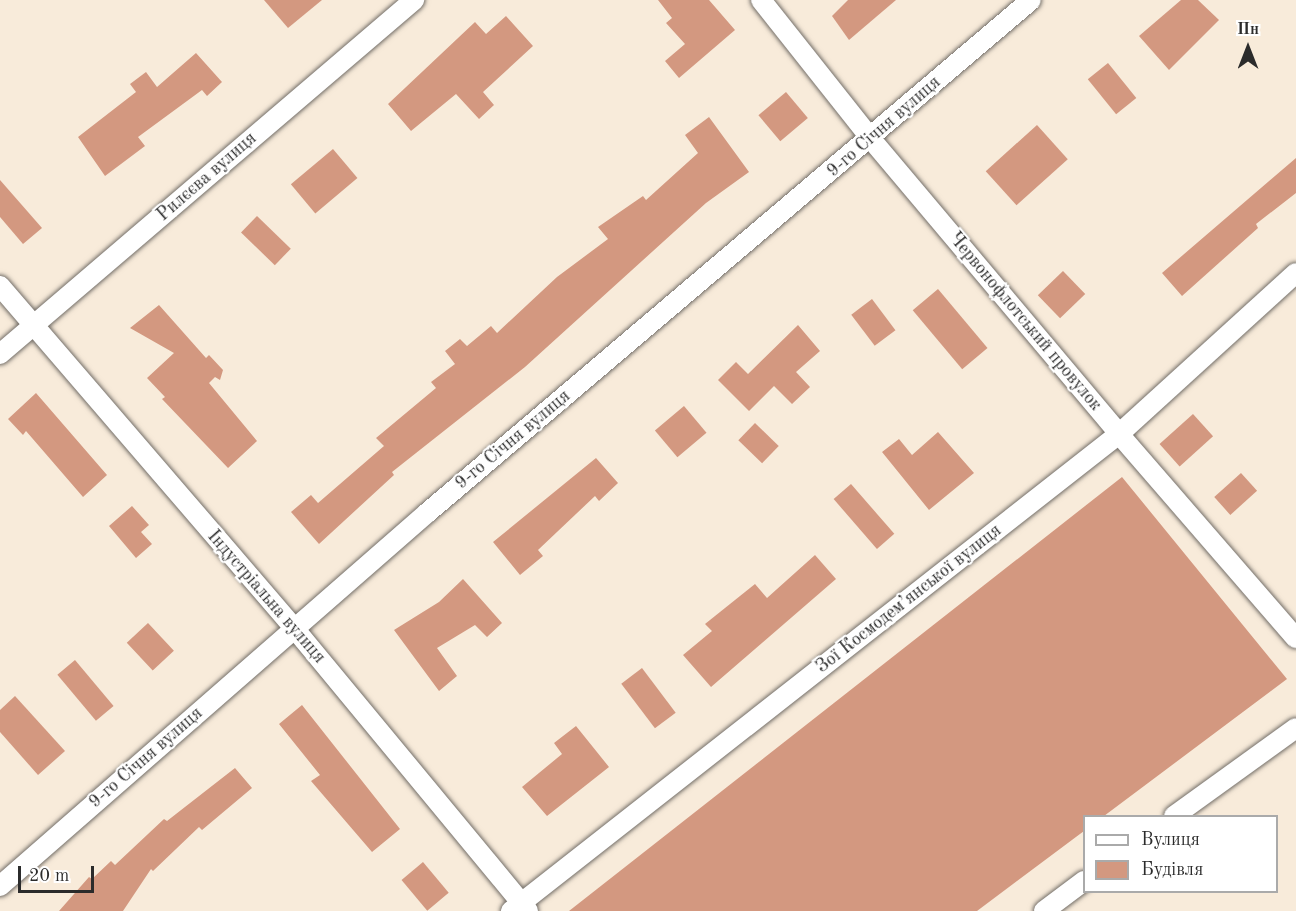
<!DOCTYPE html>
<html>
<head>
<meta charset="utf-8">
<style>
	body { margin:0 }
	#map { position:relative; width:1296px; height:911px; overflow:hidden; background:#f8ebda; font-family:"Old Standard TT",serif }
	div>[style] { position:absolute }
	.building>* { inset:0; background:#d39880; transform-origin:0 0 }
	.roads { filter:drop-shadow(0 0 2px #736e68) drop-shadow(0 0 2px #736e68) }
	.street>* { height:20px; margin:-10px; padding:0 10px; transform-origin:10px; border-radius:10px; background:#fff }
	span { translate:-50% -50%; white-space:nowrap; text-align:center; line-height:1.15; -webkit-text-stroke:4.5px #fff; paint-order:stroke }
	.street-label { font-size:18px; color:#2b2b2b }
	.legend { position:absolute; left:1083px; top:815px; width:195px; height:78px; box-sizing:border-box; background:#fff; border:2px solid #aaa; margin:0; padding:8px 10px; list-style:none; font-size:18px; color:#2b2b2b }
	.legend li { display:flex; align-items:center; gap:12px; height:30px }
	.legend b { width:30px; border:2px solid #aaa }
	.north { position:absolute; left:1218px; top:18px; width:60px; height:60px; -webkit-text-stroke:4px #fff; paint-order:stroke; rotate:0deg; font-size:16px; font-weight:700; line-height:24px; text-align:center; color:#2b2b2b }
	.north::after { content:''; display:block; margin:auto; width:21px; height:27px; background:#2b2b2b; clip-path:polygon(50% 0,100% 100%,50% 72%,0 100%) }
	.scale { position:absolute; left:18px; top:866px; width:76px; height:27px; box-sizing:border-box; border:3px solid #2b2b2b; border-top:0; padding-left:8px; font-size:18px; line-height:21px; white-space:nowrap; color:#2b2b2b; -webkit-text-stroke:4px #fff; paint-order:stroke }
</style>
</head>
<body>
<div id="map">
	<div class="building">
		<i style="clip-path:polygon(264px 0,322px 0,288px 28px)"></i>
		<i style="clip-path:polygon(658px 0,709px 0,735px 30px,679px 78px,665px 61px,685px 44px,666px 23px,672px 18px)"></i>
		<i style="clip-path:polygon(848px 0,896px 0,849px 40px,832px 16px)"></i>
		<i style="clip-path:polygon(1181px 0,1198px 0,1219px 20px,1169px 70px,1139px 36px)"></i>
		<i style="clip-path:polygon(506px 16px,533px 46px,483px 92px,494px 105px,479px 119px,456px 94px,411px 131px,388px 104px,475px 22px,486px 34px)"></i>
		<i style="clip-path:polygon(196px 53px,222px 82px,207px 96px,202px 90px,138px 137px,145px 146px,105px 176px,78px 137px,136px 92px,130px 84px,146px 72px,157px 87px)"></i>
		<i style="left:1108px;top:63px;width:45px;height:26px;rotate:51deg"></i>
		<i style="left:786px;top:92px;width:34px;height:36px;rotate:50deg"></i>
		<i style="clip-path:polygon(709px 117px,749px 172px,706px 203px,525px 367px,392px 472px,394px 475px,319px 544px,291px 512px,311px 495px,318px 503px,384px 446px,376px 438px,436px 388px,431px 382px,455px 364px,445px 351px,460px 339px,467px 346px,491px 326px,497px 333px,557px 277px,608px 239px,598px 227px,643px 196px,646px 200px,698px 153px,685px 135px)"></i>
		<i style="left:1037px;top:125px;width:46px;height:69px;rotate:48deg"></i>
		<i style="left:333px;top:149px;width:38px;height:55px;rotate:50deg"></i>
		<i style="clip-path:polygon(1296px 158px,1296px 193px,1256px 224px,1258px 228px,1182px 296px,1162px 273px)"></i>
		<i style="clip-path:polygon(0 180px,42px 228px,23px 244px,0 217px)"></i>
		<i style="left:257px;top:216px;width:47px;height:23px;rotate:44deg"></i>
		<i style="left:1063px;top:271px;width:32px;height:35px;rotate:46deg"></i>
		<i style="left:938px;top:289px;width:77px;height:33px;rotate:50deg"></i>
		<i style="left:872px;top:299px;width:39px;height:26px;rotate:53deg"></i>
		<i style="clip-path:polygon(159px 305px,206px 358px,209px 355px,223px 370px,220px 380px,215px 377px,209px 383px,257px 441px,228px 468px,162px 399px,165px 397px,147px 378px,174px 353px,130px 328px)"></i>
		<i style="clip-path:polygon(798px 325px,820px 351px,796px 372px,810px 387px,792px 404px,774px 386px,749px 411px,718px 380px,736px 362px,748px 374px)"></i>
		<i style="clip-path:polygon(36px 393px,107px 475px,83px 497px,26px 431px,23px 435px,8px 419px)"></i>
		<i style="left:684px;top:406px;width:35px;height:38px;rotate:50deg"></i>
		<i style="left:1193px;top:414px;width:30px;height:45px;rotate:48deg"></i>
		<i style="left:755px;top:423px;width:33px;height:24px;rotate:44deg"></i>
		<i style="clip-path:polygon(938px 432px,974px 473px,929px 510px,882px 452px,899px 439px,912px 455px)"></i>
		<i style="clip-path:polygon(596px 458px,618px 483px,599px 501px,595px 496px,538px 550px,543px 556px,520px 575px,493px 542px)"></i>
		<i style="left:1241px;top:473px;width:24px;height:36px;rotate:48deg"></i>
		<i style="clip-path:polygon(1122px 477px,1287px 679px,1104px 816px,1084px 816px,1084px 831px,977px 911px,569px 911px)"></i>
		<i style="left:851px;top:484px;width:66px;height:23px;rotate:49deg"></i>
		<i style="clip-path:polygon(132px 506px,149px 525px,141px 532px,152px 544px,136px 558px,109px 526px)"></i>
		<i style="clip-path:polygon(815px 555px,836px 579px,711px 687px,683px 655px,712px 631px,705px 624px,755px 584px,767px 598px)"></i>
		<i style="clip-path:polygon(463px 579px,502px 623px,487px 637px,475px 625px,437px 648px,457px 676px,439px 691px,394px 630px,439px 602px)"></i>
		<i style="left:148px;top:623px;width:38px;height:29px;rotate:47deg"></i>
		<i style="left:75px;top:660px;width:60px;height:23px;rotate:50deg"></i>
		<i style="left:642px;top:668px;width:56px;height:26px;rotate:53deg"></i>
		<i style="clip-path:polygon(15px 696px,65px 751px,38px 775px,0 732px,0 710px)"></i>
		<i style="clip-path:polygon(302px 705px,400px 829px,372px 852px,311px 781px,320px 775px,279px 724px)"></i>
		<i style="clip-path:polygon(576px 726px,609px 767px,547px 816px,522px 787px,562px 754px,554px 743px)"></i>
		<i style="clip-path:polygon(235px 768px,252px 788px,202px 830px,199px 827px,153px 871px,151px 869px,123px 911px,59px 911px,89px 877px,92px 879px,111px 861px,115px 865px,164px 819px,167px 821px)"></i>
		<i style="left:423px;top:862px;width:40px;height:28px;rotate:50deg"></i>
	</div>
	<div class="roads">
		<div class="street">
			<i style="left:761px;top:0;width:177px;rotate:51.6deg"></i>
			<i style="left:871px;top:139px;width:385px;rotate:49.9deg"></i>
			<i style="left:1119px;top:434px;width:270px;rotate:49.1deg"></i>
			<i style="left:0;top:286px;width:451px;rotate:49.3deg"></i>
			<i style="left:294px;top:628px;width:367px;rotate:50.4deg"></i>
			<i style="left:0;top:354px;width:545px;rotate:-40.53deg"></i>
			<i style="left:1174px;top:816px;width:150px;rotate:-35.8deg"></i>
			<i style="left:0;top:886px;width:567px;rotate:-41.14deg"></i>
			<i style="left:427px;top:513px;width:792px;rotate:-40.34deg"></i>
			<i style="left:511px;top:911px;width:773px;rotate:-38.12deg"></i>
			<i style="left:1119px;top:434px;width:239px;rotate:-42.3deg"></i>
			<i style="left:1044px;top:911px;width:50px;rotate:-36.9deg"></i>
		</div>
	</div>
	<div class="street-label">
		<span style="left:884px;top:127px;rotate:-41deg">9-го Січня вулиця</span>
		<span style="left:207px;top:177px;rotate:-41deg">Рилєєва вулиця</span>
		<span style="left:1025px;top:322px;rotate:50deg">Червонофлотський провулок</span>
		<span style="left:513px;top:440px;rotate:-40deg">9-го Січня вулиця</span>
		<span style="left:266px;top:597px;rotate:49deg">Індустріальна вулиця</span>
		<span style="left:909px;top:599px;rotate:-38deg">Зої Космодем’янської вулиця</span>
		<span style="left:146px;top:758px;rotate:-41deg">9-го Січня вулиця</span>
	</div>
	<ul class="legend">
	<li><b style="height:8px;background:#fff"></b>Вулиця</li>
	<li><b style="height:16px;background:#d39880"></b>Будівля</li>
	</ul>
	<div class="north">Пн</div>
	<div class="scale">20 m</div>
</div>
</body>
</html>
